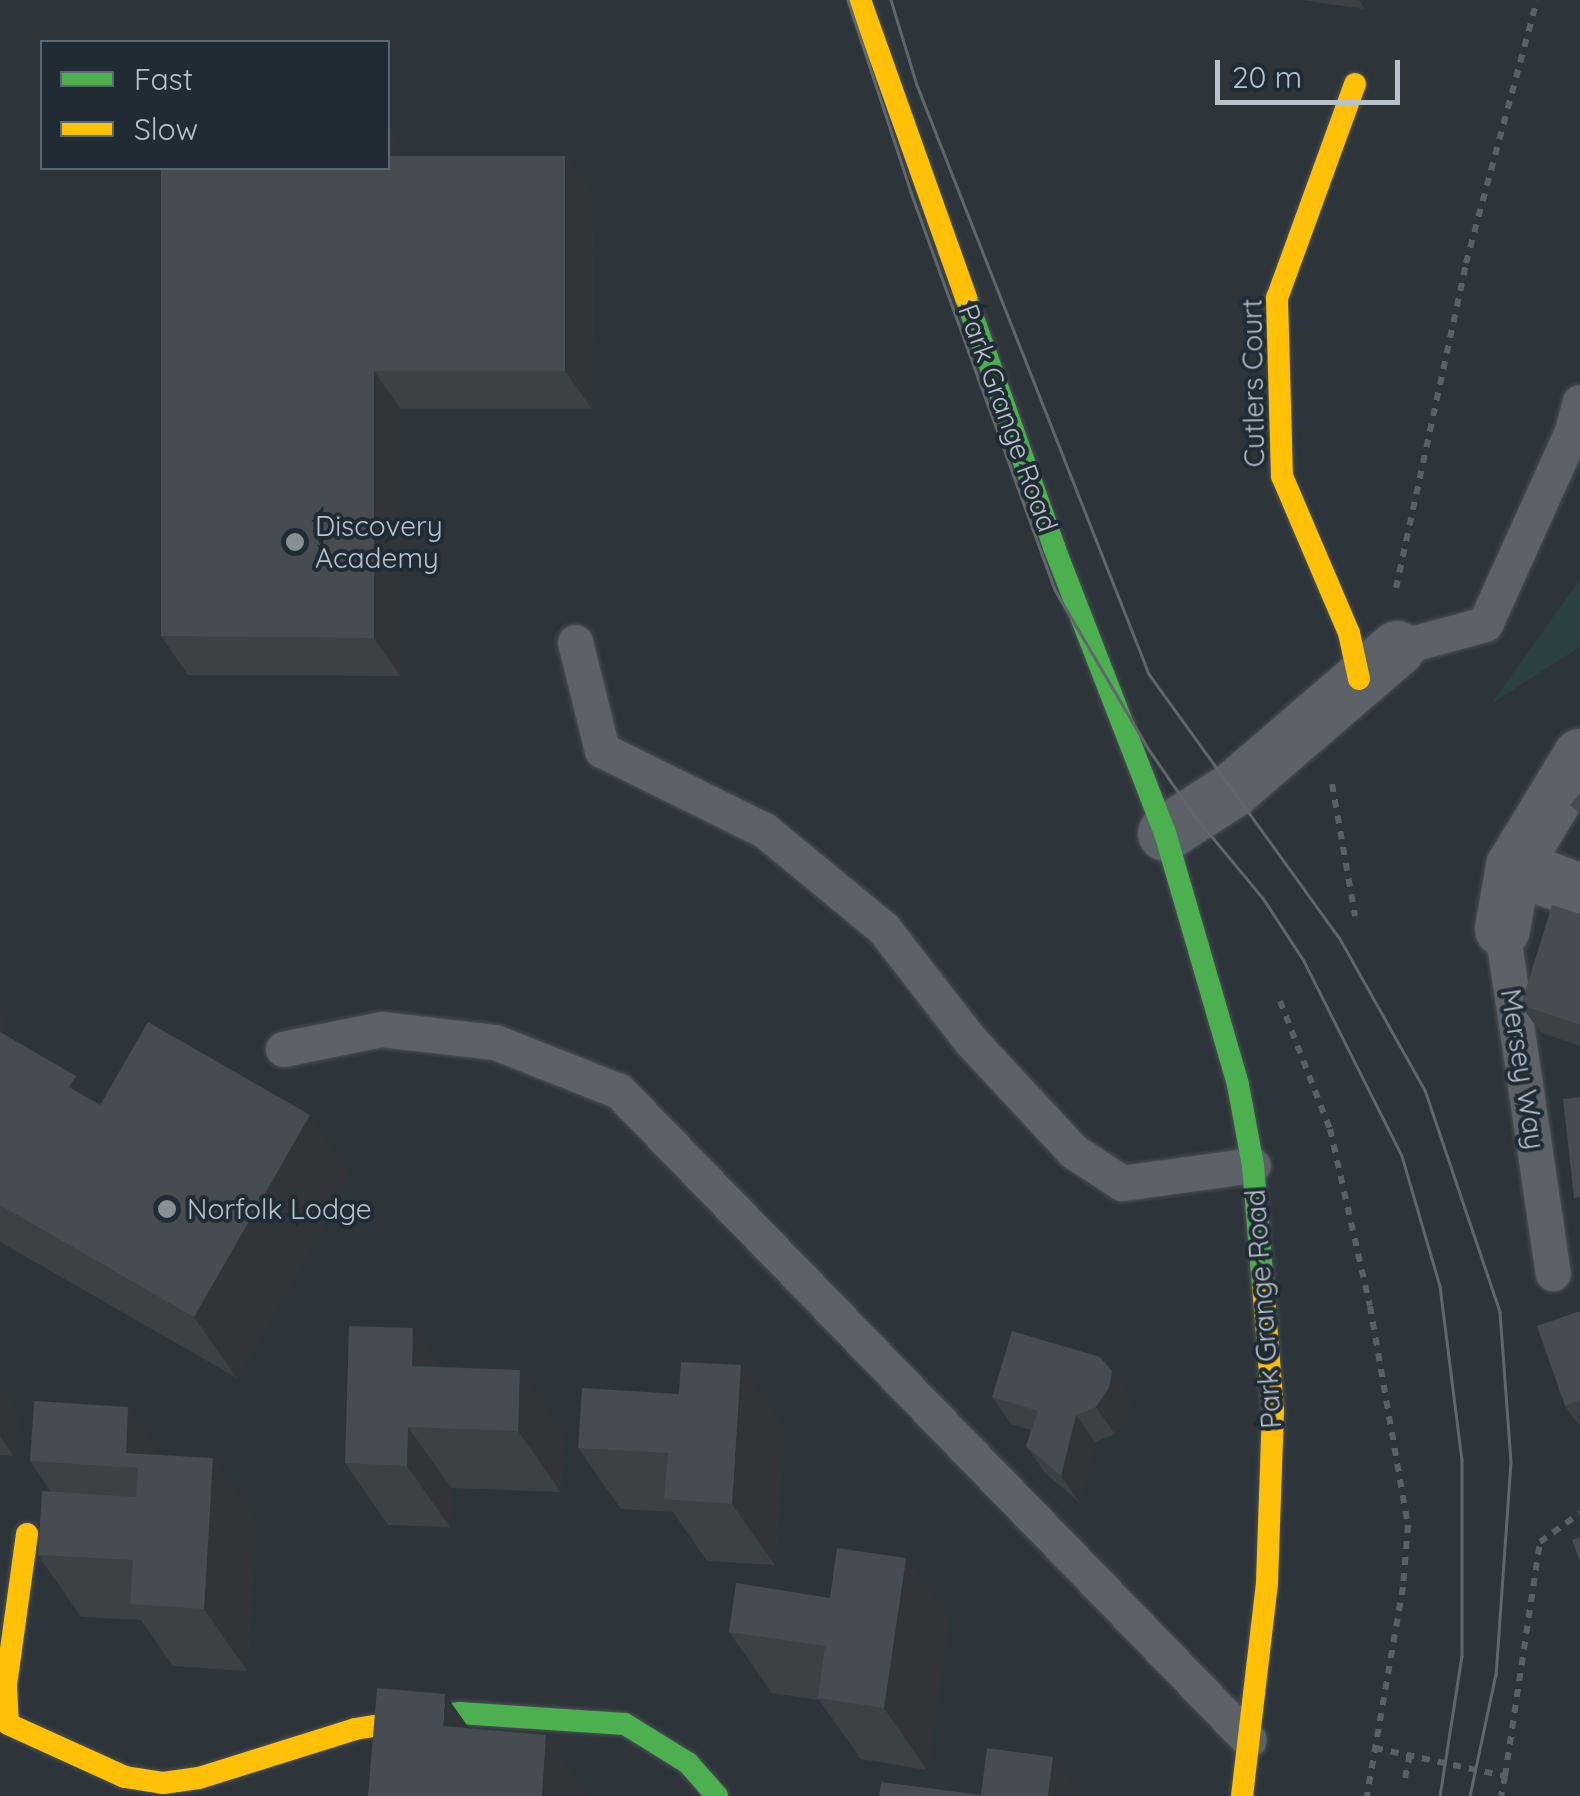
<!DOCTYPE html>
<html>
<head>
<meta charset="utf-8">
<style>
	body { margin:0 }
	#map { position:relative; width:1580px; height:1796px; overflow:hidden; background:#2d343a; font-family:Quicksand,sans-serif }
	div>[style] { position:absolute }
	.green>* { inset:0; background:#2b4040 }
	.path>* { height:6px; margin-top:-3px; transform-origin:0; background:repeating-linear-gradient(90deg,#5a6164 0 8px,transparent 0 16px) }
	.roads { filter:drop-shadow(0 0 2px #4a5054) drop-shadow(0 0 2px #4a5054) }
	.lane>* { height:35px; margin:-17.5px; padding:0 17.5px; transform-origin:17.5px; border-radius:17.5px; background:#5d6268 }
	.street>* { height:55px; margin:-27.5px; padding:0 27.5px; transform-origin:27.5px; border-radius:27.5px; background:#5d6268 }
	.fast>* { height:22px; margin:-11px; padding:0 11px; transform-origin:11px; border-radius:11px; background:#4caf50 }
	.slow>* { height:22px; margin:-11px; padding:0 11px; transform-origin:11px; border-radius:11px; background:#ffc107 }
	.tram>* { height:2.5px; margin:-1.25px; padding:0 1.25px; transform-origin:1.25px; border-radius:1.25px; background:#61666b }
	.wall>* { inset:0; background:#3c4146 }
	.shaded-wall>* { inset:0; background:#313539 }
	.building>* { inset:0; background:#464c51 }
	.dots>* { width:28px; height:28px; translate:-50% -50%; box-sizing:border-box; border:5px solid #202b34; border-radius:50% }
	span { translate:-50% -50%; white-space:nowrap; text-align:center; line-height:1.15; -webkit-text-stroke:8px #202b34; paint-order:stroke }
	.street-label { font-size:28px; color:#b8c1c9 }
	.poi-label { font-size:28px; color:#b8c1c9 }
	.left { translate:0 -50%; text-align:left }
	.legend { position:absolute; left:40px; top:40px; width:350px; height:130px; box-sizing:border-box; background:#202b34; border:2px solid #5d6770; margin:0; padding:12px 18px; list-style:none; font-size:30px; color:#b8c1c9 }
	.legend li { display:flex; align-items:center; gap:20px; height:50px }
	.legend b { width:50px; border:2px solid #5d6770 }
	.scale { position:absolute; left:1215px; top:60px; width:185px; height:45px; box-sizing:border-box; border:5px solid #b8c1c9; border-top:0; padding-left:12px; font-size:30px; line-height:35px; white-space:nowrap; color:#b8c1c9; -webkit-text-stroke:8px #202b34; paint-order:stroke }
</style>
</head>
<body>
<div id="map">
	<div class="green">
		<i style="clip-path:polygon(1580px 579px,1580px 647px,1491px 704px)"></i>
	</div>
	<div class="path">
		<i style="left:1396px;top:588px;width:332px;rotate:-77.8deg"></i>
		<i style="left:1466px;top:263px;width:272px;rotate:-74.9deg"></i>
		<i style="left:1332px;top:784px;width:134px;rotate:80.1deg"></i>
		<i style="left:1280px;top:1001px;width:137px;rotate:68.7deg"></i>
		<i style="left:1330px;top:1129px;width:181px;rotate:77.3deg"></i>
		<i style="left:1370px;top:1306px;width:222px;rotate:80.2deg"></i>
		<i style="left:1408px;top:1525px;width:62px;rotate:94.6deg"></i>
		<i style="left:1403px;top:1587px;width:212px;rotate:99.8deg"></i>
		<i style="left:1375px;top:1748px;width:133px;rotate:12.2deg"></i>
		<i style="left:1505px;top:1776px;width:20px;rotate:101deg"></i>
		<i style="left:1505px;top:1776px;width:237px;rotate:-81.5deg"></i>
		<i style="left:1540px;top:1542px;width:49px;rotate:-35.9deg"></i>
		<i style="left:1405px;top:1778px;width:24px;rotate:-78deg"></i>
	</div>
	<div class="roads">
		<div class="lane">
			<i style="left:575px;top:642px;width:111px;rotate:76deg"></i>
			<i style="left:602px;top:750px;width:181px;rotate:26.3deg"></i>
			<i style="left:764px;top:830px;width:156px;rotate:39.5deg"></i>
			<i style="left:884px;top:929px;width:140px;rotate:52.2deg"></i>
			<i style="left:970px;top:1040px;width:151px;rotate:47.1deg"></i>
			<i style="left:1073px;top:1151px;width:59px;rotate:33.1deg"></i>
			<i style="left:1122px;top:1183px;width:132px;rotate:-7.8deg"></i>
			<i style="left:1397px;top:648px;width:91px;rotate:-15.3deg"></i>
			<i style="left:1485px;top:624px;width:212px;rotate:-65.7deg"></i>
			<i style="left:1572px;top:431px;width:30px;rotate:-75deg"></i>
			<i style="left:1502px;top:929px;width:348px;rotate:81.6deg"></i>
			<i style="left:283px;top:1049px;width:100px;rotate:-11.5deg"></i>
			<i style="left:381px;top:1029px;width:115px;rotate:6.5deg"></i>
			<i style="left:495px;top:1042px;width:133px;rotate:21.6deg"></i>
			<i style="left:619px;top:1091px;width:904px;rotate:45.85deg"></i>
		</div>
		<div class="street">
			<i style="left:1165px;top:833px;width:81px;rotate:-32.9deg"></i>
			<i style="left:1233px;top:789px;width:216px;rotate:-40.7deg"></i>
			<i style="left:1513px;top:866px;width:72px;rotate:20.5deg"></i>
			<i style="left:1502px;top:929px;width:64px;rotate:-80.1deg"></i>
			<i style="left:1513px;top:866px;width:129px;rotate:-58.7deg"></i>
		</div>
		<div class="fast">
			<i style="left:966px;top:298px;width:264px;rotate:70.5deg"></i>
			<i style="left:1054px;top:547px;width:307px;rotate:68.8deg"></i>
			<i style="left:1165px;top:833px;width:262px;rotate:73.8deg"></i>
			<i style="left:1238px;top:1085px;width:81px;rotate:79.4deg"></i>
			<i style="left:1253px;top:1165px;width:121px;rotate:85.3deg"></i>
			<i style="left:424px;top:1718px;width:35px;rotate:-8deg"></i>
			<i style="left:459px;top:1713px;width:166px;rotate:3.8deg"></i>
			<i style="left:625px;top:1724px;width:74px;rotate:31.8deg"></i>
			<i style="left:688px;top:1763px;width:44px;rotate:48.7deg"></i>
		</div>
		<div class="slow">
			<i style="left:860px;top:0;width:316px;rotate:70.4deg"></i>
			<i style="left:1355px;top:84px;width:228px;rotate:110deg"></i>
			<i style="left:1277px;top:298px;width:178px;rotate:88.4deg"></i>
			<i style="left:1282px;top:476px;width:171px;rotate:66.9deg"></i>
			<i style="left:1349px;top:633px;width:47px;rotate:77.7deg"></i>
			<i style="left:27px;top:1534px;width:153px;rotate:97.9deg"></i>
			<i style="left:6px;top:1686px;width:38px;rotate:87deg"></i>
			<i style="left:8px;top:1724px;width:128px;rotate:24.4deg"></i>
			<i style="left:125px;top:1777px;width:38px;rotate:9deg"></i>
			<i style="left:163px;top:1783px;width:36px;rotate:-8deg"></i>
			<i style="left:199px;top:1778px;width:164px;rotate:-17.4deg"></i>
			<i style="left:355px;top:1729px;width:70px;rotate:-9.1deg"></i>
			<i style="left:1242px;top:1796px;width:215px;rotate:-83.3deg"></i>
			<i style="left:1267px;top:1582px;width:172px;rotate:-88deg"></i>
			<i style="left:1273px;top:1410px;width:124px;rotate:-94.6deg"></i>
		</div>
	</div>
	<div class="tram">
		<i style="left:848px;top:0;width:202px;rotate:71.8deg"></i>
		<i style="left:911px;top:192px;width:423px;rotate:70.1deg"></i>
		<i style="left:1055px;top:590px;width:187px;rotate:59.5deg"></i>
		<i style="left:1150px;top:751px;width:78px;rotate:55.5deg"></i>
		<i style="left:1194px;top:815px;width:108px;rotate:50.3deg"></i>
		<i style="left:1263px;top:898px;width:75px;rotate:56.9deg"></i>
		<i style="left:1304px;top:961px;width:218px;rotate:63.3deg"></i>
		<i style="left:1402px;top:1156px;width:135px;rotate:73.7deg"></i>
		<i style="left:1440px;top:1286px;width:175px;rotate:82.8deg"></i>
		<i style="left:1462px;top:1460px;width:196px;rotate:90deg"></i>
		<i style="left:1462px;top:1656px;width:142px;rotate:98.9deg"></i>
		<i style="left:891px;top:0;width:89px;rotate:73deg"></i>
		<i style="left:917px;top:85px;width:633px;rotate:68.5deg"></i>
		<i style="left:1149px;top:674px;width:324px;rotate:54.2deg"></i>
		<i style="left:1339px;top:937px;width:176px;rotate:60.7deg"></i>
		<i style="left:1425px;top:1090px;width:234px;rotate:71.3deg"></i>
		<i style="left:1500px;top:1312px;width:150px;rotate:85.8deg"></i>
		<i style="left:1511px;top:1462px;width:213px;rotate:94deg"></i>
		<i style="left:1496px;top:1674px;width:125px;rotate:102deg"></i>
	</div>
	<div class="wall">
		<i style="clip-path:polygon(1300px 0,1367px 0,1365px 9px)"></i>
		<i style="clip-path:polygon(388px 128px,399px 145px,399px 156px,565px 156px,593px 195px,592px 409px,401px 409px,401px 676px,188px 675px,161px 636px,388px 168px)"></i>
		<i style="clip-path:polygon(1580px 914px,1580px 1046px,1540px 1032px,1521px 1005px)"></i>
		<i style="clip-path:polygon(0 1014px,7px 1024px,1px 1033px,100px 1105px,352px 1176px,237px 1378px,0 1242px)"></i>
		<i style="clip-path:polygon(1580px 1311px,1580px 1427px,1565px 1406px)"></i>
		<i style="clip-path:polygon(413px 1328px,440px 1367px,563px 1432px,561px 1492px,451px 1488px,450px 1527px,388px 1525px,345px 1463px)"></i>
		<i style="clip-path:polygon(1112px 1371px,1131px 1398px,1128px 1416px,1115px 1434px,1095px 1442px,1080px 1503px,1045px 1473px,1026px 1446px,1031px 1430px,1011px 1424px,992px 1397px)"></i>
		<i style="clip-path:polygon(0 1386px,18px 1412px,14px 1456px,0 1455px)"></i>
		<i style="clip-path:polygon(128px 1407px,161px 1455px,256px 1519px,247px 1671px,173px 1666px,141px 1620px,81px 1617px,38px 1555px,51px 1492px,30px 1461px)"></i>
		<i style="clip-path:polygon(784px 1426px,775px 1565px,707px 1561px,673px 1512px,621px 1509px,578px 1448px)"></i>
		<i style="clip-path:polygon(906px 1558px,949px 1620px,927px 1770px,861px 1759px,819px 1700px,772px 1693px,729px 1632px,830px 1598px)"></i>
	</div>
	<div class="shaded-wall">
		<i style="clip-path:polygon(1359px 0,1367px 0,1365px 9px)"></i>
		<i style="clip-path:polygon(388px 128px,399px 145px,399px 195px,388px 168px)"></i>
		<i style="clip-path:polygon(565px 156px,593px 195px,592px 409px,565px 371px)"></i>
		<i style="clip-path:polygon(374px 371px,401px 409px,401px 676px,374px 638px)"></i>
		<i style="clip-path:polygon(0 1014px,7px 1024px,0 1035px)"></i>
		<i style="clip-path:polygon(76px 1076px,119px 1137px,69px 1087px)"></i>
		<i style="clip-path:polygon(310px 1115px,352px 1176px,237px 1378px,194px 1317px)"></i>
		<i style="clip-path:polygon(413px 1328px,456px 1390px,412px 1366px)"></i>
		<i style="clip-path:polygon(741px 1365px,784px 1426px,775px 1565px,732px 1504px)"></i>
		<i style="clip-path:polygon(520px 1370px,563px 1432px,561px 1492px,518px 1431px)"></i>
		<i style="clip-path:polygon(1112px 1371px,1131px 1398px,1128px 1416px,1115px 1434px,1096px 1407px)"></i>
		<i style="clip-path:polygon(0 1386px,18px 1412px,14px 1456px,0 1436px)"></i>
		<i style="clip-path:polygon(128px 1407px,171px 1468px,138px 1468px,126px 1453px)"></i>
		<i style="clip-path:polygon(1076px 1415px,1095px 1442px,1080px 1503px,1061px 1476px)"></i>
		<i style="clip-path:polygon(408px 1427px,451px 1488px,450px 1527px,407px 1466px)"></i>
		<i style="clip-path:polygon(213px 1458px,256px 1519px,247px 1671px,204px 1609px)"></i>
		<i style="clip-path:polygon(906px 1558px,949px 1620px,927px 1770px,884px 1708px)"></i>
		<i style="clip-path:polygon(445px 1694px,488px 1755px,443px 1726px)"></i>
		<i style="clip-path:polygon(546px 1735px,589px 1796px,542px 1796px)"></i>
		<i style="clip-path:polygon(1053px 1757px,1081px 1796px,1048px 1796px)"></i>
	</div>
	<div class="building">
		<i style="clip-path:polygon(388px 156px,565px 156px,565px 371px,374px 371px,374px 638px,161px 636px,161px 168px,388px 168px)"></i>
		<i style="clip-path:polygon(1580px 793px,1580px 813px,1570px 805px)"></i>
		<i style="clip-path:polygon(1552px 905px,1580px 914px,1580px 1025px,1521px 1005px)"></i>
		<i style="clip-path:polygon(148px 1022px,310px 1115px,194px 1317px,0 1205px,0 1032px,76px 1076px,69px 1087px,100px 1105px)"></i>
		<i style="clip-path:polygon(1580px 1097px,1580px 1197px,1574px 1198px,1563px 1099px)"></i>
		<i style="clip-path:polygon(1580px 1311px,1580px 1400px,1565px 1406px,1537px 1326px)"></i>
		<i style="clip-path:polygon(349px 1326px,413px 1328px,412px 1366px,520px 1370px,518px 1431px,408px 1427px,407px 1466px,345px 1463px)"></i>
		<i style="clip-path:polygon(1012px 1331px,1100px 1357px,1112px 1371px,1109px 1388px,1096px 1407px,1076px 1415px,1061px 1476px,1026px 1446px,1038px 1411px,992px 1397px)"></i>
		<i style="clip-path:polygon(681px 1362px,741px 1365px,732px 1504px,664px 1499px,668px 1453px,578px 1448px,582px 1388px,679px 1394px)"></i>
		<i style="clip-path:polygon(34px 1401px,128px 1407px,126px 1453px,213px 1458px,204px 1609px,130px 1604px,133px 1560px,38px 1555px,42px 1491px,136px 1497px,138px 1468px,30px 1461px)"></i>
		<i style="clip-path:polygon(1580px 1537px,1580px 1562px,1572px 1540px)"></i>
		<i style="clip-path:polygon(837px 1548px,906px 1558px,884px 1708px,818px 1698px,825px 1646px,729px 1632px,736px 1583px,830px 1598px)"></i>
		<i style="clip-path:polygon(377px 1688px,445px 1694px,443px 1726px,546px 1735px,542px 1796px,368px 1796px)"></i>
		<i style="clip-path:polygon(987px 1748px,1053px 1757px,1048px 1796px,879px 1796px,881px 1782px,981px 1795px)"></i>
	</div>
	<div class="dots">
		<i style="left:295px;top:542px;background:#879097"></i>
		<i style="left:167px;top:1209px;background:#879097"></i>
	</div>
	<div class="street-label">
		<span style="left:1253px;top:383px;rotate:-91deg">Cutlers Court</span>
		<span style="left:1008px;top:418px;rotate:70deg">Park Grange Road</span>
		<span style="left:1523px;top:1069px;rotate:81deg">Mersey Way</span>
		<span style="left:1263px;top:1309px;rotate:-94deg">Park Grange Road</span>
	</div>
	<div class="poi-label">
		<span class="left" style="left:315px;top:542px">Discovery<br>Academy</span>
		<span class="left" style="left:187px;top:1209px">Norfolk Lodge</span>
	</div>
	<ul class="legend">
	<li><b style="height:12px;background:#4caf50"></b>Fast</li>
	<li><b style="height:12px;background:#ffc107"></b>Slow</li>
	</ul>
	<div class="scale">20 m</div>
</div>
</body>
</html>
